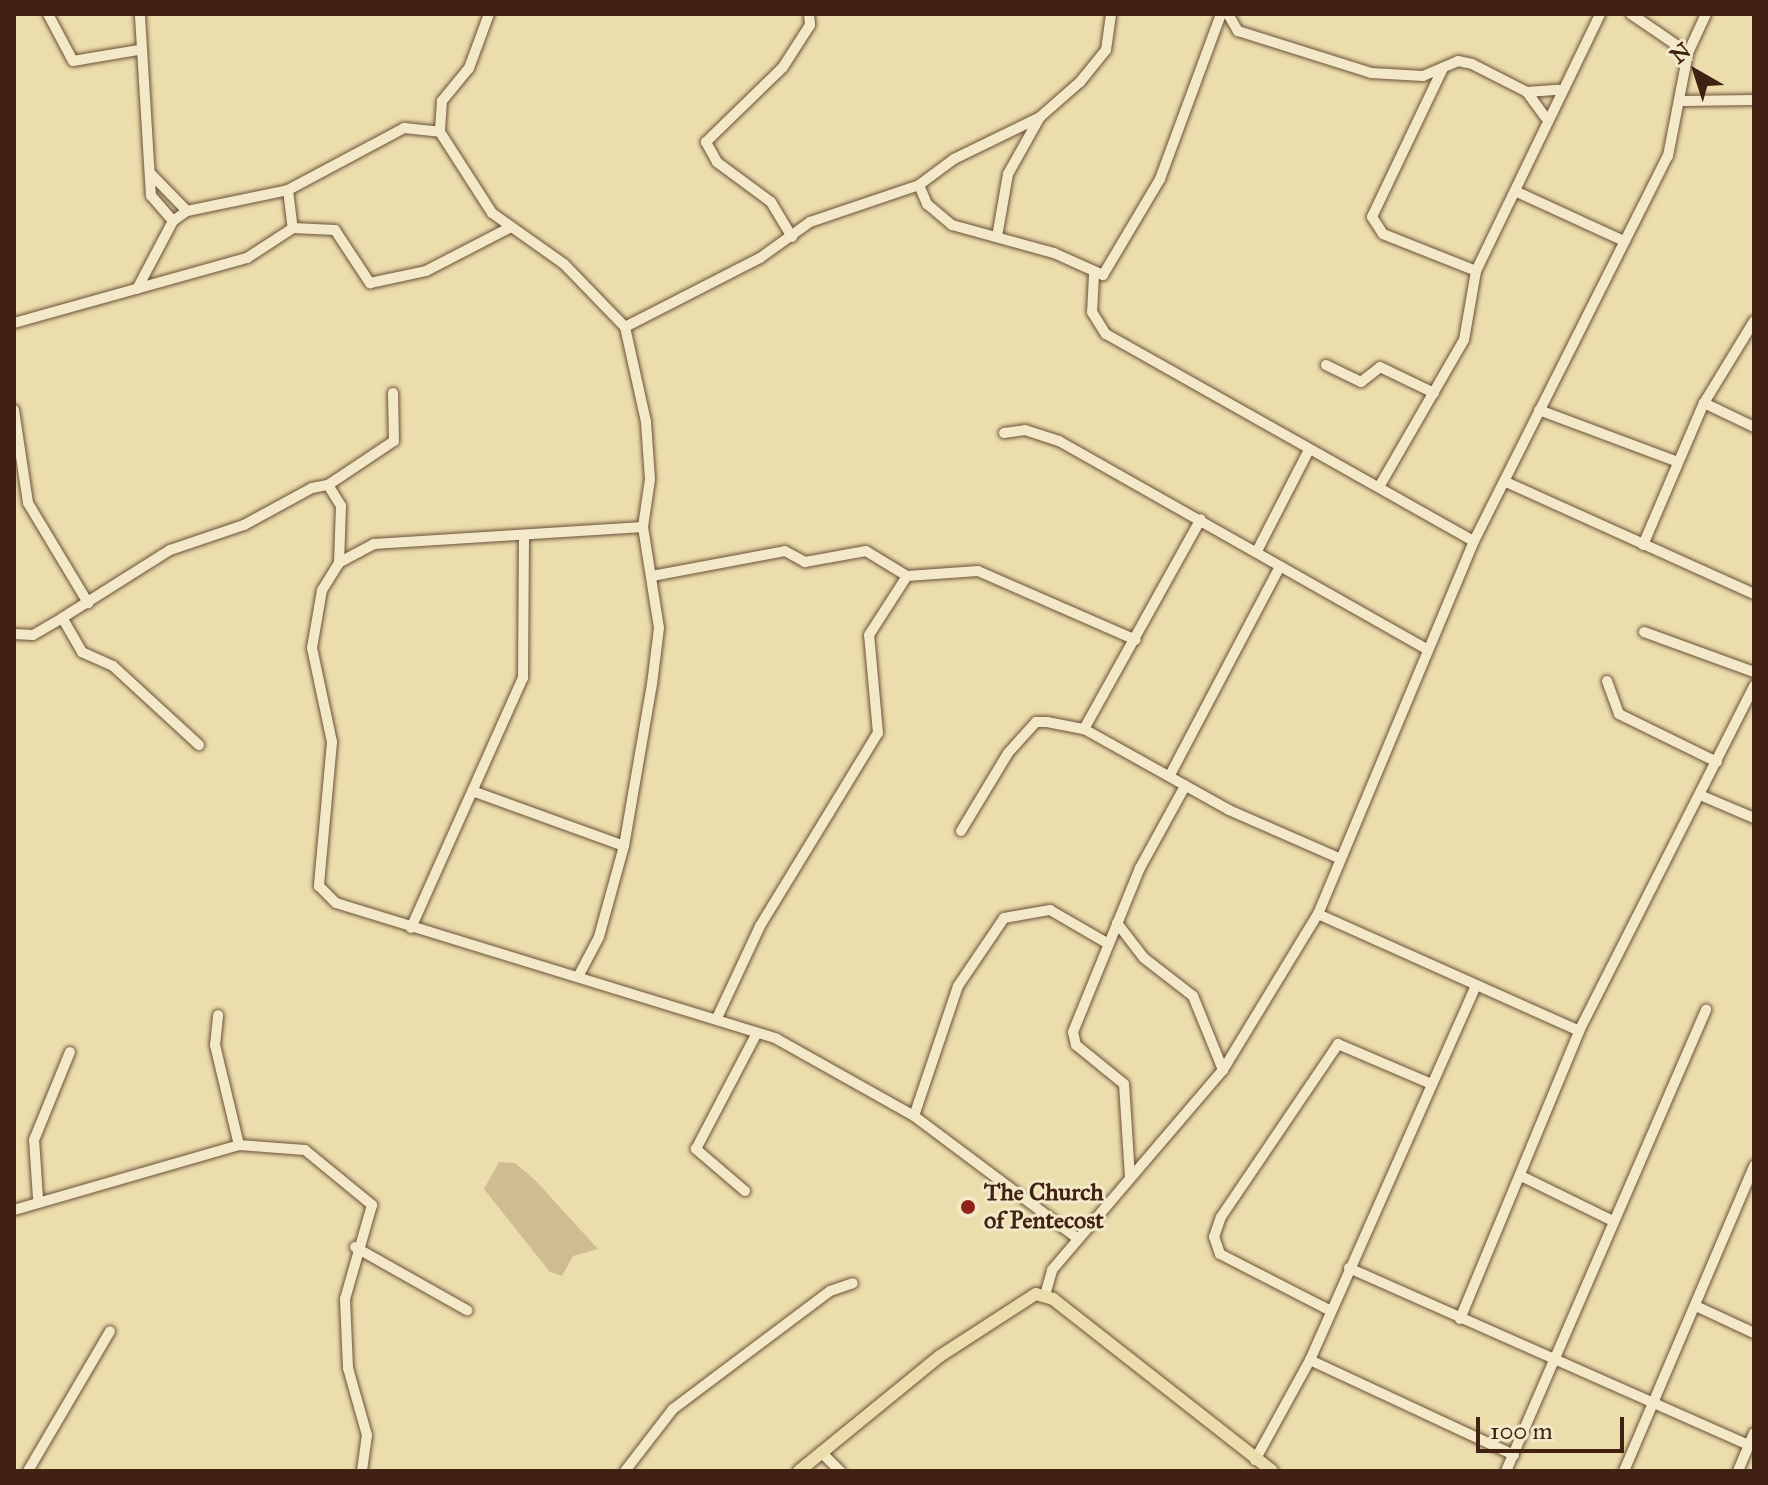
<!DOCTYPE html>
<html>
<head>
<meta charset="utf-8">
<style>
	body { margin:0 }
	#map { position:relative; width:1768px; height:1485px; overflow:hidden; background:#ecddac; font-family:"IM FELL Great Primer",serif }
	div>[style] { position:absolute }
	.green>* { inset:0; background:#cfbd92 }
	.roads { filter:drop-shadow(0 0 2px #6b5038) drop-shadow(0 0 2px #6b5038) }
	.minor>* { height:10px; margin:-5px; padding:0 5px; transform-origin:5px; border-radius:5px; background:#f3e9c9 }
	.major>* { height:12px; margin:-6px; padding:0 6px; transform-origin:6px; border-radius:6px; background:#ecddac }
	.dots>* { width:22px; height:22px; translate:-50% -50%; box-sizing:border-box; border:4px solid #f3e9c9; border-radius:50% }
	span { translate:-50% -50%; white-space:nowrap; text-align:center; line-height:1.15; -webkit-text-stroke:6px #f3e9c9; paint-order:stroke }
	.poi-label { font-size:24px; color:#402112; font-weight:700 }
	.left { translate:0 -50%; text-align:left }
	.frame { position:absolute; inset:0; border:16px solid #402112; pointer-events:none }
	.north { position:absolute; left:1656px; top:32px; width:80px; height:80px; -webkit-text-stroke:6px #f3e9c9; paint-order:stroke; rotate:321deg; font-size:22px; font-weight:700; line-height:32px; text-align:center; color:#402112 }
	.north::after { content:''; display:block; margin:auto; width:28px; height:36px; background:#402112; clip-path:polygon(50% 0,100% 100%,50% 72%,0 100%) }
	.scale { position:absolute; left:1476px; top:1417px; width:148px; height:36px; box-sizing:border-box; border:4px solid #402112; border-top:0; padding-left:10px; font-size:24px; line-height:28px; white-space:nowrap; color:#402112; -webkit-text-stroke:6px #f3e9c9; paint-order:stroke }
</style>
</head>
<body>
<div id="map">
	<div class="green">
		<i style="clip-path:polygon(499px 1162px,515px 1163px,535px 1180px,598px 1249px,573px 1256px,562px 1276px,550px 1272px,484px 1189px)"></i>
	</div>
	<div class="roads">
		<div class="minor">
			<i style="left:48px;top:14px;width:53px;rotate:62deg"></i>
			<i style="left:73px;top:61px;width:67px;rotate:-9.5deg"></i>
			<i style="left:489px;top:14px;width:58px;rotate:110.3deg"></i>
			<i style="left:469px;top:68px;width:43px;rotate:129.3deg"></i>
			<i style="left:442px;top:101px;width:31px;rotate:94deg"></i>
			<i style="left:440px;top:132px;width:96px;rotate:57.3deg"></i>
			<i style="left:492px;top:213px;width:88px;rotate:35.3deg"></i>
			<i style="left:564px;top:264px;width:88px;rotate:45.9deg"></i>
			<i style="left:625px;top:327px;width:97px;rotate:77.5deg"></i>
			<i style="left:646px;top:422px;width:57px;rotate:86deg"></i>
			<i style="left:650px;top:479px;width:49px;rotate:98.3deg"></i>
			<i style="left:643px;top:527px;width:102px;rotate:81deg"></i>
			<i style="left:659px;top:628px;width:56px;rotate:97.1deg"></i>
			<i style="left:652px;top:684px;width:164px;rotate:99.8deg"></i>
			<i style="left:624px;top:846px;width:94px;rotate:105.4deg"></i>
			<i style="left:599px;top:937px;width:43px;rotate:117.8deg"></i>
			<i style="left:1228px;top:14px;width:20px;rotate:60deg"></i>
			<i style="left:1238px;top:31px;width:139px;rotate:17.5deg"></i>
			<i style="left:1371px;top:73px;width:52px;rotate:3.3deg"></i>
			<i style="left:1423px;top:76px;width:38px;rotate:-23deg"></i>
			<i style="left:1458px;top:61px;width:14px;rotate:12deg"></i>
			<i style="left:1472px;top:64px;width:62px;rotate:27deg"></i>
			<i style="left:1527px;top:92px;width:31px;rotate:54deg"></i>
			<i style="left:1631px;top:14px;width:69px;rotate:34.4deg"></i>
			<i style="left:1443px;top:68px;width:165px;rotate:115.5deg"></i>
			<i style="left:1372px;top:217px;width:20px;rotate:57deg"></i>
			<i style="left:1383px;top:234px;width:100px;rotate:21.7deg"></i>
			<i style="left:1527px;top:92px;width:31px;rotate:-4deg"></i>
			<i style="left:1682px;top:101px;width:72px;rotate:-0.8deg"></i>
			<i style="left:151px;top:174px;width:52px;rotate:45.8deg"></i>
			<i style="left:919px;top:185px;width:44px;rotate:-36.6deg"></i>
			<i style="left:954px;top:159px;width:96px;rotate:-26deg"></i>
			<i style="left:1040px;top:117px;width:53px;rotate:-41.2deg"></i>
			<i style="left:1080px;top:82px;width:41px;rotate:-50.9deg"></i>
			<i style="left:1106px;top:50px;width:36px;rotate:-82deg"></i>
			<i style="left:288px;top:190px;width:38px;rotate:83deg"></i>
			<i style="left:1517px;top:192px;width:115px;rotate:24.6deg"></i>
			<i style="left:173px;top:221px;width:17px;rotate:-36deg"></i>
			<i style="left:187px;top:211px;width:103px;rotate:-11.7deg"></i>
			<i style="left:288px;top:190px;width:132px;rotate:-28.1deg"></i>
			<i style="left:404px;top:128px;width:36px;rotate:6deg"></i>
			<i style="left:792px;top:237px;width:41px;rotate:-121deg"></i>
			<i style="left:771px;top:202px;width:67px;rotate:-143.5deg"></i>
			<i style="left:717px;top:162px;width:23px;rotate:-119deg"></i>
			<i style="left:706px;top:142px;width:107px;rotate:-44.2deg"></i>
			<i style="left:783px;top:67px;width:50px;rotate:-57.3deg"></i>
			<i style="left:810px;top:25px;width:11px;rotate:-95deg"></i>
			<i style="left:997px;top:237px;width:64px;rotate:-80.1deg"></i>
			<i style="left:1008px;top:174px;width:65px;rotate:-60.7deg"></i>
			<i style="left:1094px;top:275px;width:37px;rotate:93deg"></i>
			<i style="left:1092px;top:312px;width:26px;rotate:58deg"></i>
			<i style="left:1106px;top:334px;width:422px;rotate:29.4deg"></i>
			<i style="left:137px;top:289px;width:77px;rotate:-62.1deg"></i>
			<i style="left:173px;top:221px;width:33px;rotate:-131deg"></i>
			<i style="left:151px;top:196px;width:182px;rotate:-93.5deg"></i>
			<i style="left:14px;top:323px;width:242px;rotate:-15.6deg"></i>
			<i style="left:247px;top:258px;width:55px;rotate:-33.1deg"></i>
			<i style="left:293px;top:228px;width:42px;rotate:2.7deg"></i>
			<i style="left:335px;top:230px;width:64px;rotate:56.6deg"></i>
			<i style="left:370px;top:283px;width:57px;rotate:-12.1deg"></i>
			<i style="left:426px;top:271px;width:93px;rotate:-27.4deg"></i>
			<i style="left:625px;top:327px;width:152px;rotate:-27.1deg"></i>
			<i style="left:760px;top:258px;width:62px;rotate:-35.8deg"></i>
			<i style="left:810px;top:222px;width:115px;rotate:-18.7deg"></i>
			<i style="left:919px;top:185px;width:21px;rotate:67deg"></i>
			<i style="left:927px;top:204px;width:33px;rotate:40deg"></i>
			<i style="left:952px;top:225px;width:106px;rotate:15.4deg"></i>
			<i style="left:1054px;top:253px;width:54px;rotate:24.2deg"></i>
			<i style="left:1103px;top:275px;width:112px;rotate:-59.3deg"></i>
			<i style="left:1160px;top:179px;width:176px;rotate:-69.7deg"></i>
			<i style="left:1326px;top:365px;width:39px;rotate:26deg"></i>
			<i style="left:1361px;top:382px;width:24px;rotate:-38deg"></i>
			<i style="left:1380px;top:367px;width:60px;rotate:25.7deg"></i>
			<i style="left:1704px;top:403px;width:55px;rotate:25.6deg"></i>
			<i style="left:14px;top:410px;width:94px;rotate:81.4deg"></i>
			<i style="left:28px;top:503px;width:117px;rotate:59deg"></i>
			<i style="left:1539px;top:410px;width:148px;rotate:20.5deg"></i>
			<i style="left:1004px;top:433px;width:21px;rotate:-8deg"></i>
			<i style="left:1025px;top:430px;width:36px;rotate:18deg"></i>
			<i style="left:1059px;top:441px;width:423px;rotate:29.5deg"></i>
			<i style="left:1506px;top:482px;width:272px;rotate:24.3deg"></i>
			<i style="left:328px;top:485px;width:79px;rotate:-33.7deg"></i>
			<i style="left:394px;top:441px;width:48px;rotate:-91.2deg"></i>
			<i style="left:1379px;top:487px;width:170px;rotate:-60deg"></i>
			<i style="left:1464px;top:340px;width:70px;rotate:-80.1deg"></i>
			<i style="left:1476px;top:271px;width:285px;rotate:-64.2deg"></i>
			<i style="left:643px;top:527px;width:270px;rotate:176.4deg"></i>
			<i style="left:374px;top:544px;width:40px;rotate:152deg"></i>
			<i style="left:339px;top:563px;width:32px;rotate:122deg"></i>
			<i style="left:322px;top:590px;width:59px;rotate:99.8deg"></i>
			<i style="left:312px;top:648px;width:96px;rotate:78deg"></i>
			<i style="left:332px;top:742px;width:145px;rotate:95.2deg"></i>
			<i style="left:319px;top:886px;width:24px;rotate:45deg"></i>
			<i style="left:336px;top:903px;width:461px;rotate:17.1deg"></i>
			<i style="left:777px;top:1039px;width:157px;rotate:29.3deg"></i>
			<i style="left:914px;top:1116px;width:204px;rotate:36.8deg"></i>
			<i style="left:1643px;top:545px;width:155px;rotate:-66.8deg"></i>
			<i style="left:1704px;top:403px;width:96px;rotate:-58.6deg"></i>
			<i style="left:1257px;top:551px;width:114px;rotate:-62.8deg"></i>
			<i style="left:652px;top:576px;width:135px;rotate:-10.6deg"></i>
			<i style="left:785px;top:551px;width:23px;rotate:29deg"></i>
			<i style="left:805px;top:562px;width:62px;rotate:-10.2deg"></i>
			<i style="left:866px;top:551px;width:48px;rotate:31.4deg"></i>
			<i style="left:1644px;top:632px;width:117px;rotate:20deg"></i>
			<i style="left:14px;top:634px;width:19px;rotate:3deg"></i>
			<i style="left:33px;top:635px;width:34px;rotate:-30deg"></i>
			<i style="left:1607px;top:681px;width:35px;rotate:70deg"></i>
			<i style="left:1619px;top:714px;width:109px;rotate:26.1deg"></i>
			<i style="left:1084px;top:729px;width:240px;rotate:-60.9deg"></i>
			<i style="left:199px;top:745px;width:117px;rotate:-137.4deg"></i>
			<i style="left:113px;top:666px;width:34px;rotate:-156deg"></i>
			<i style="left:82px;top:652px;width:39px;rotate:-120deg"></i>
			<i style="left:62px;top:618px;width:128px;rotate:-32.2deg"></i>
			<i style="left:170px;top:550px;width:78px;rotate:-18.7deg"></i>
			<i style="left:244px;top:525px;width:77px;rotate:-28.6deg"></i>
			<i style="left:312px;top:488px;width:16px;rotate:-11deg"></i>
			<i style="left:328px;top:485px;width:25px;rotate:58deg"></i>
			<i style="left:341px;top:506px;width:57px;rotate:92deg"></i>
			<i style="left:1170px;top:775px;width:236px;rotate:-62.2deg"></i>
			<i style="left:475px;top:792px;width:158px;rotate:19.9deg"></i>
			<i style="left:1700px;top:795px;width:59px;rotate:23.1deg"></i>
			<i style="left:961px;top:831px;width:91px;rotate:-58.9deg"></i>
			<i style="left:1008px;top:753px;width:42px;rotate:-47.9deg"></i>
			<i style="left:1036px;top:722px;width:11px"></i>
			<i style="left:1047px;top:722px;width:38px;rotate:11deg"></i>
			<i style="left:1084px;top:729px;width:166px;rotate:29.2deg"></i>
			<i style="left:1229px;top:810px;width:120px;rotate:23.6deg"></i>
			<i style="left:1318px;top:914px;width:286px;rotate:24.1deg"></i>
			<i style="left:1117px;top:923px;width:44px;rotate:52.4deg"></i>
			<i style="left:1144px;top:958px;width:62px;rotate:37.8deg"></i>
			<i style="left:1193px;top:996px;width:80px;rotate:67.9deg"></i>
			<i style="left:411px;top:928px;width:274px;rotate:-65.9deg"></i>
			<i style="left:523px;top:678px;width:142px;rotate:-89.6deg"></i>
			<i style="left:717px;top:1018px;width:102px;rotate:-64.9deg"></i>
			<i style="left:760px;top:926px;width:226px;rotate:-58.6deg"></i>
			<i style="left:878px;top:733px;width:98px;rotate:-95.2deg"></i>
			<i style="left:869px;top:635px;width:70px;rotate:-57.2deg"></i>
			<i style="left:907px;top:576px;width:71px;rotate:-4deg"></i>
			<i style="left:978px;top:571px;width:172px;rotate:23.6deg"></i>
			<i style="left:914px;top:1116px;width:137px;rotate:-71.3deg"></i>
			<i style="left:958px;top:986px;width:82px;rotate:-55.9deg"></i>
			<i style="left:1004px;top:918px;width:47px;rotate:-9.9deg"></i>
			<i style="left:1050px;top:910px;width:66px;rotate:30.1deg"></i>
			<i style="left:239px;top:1145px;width:66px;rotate:4.3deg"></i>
			<i style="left:305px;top:1150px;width:87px;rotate:39.4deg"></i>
			<i style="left:372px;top:1205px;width:98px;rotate:106deg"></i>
			<i style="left:345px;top:1299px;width:69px;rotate:87.5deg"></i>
			<i style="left:348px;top:1368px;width:70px;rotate:74.2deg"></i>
			<i style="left:367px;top:1435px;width:36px;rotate:98deg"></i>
			<i style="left:1521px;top:1176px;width:102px;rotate:26.1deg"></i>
			<i style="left:1130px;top:1177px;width:93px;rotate:-93.7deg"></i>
			<i style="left:1124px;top:1084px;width:62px;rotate:-140.9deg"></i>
			<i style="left:1076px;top:1045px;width:13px;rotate:-103deg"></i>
			<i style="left:1073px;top:1032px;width:177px;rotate:-67.8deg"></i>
			<i style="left:1140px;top:868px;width:94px;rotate:-61.2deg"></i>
			<i style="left:745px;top:1191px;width:65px;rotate:-139.4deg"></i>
			<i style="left:696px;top:1149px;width:131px;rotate:-62.3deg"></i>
			<i style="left:38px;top:1198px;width:58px;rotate:-93.9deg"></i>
			<i style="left:34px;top:1140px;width:95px;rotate:-67.8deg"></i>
			<i style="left:14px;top:1210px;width:234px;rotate:-16.1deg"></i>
			<i style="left:239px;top:1145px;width:103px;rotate:-103.5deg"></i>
			<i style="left:215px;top:1045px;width:30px;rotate:-84deg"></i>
			<i style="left:355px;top:1247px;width:129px;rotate:29.4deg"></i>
			<i style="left:1349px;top:1268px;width:437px;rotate:23.9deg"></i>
			<i style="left:1045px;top:1295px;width:26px;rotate:-74deg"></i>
			<i style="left:1052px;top:1270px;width:263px;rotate:-49.5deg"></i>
			<i style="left:1223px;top:1070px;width:183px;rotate:-58.7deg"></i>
			<i style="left:1318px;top:914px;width:404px;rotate:-67.3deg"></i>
			<i style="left:1474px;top:541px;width:431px;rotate:-63.3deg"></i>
			<i style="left:1668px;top:156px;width:105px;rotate:-79deg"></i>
			<i style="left:1688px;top:53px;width:43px;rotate:-65.2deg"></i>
			<i style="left:1698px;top:1307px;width:62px;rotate:24.9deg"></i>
			<i style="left:1331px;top:1311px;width:125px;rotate:-152.8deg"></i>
			<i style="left:1220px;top:1254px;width:18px;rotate:-109deg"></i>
			<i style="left:1214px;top:1237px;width:21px;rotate:-71deg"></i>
			<i style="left:1221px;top:1217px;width:209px;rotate:-55.9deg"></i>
			<i style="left:1338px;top:1044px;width:99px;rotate:23.2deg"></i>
			<i style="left:1460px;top:1319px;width:312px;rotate:-67.5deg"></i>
			<i style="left:1579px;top:1031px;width:387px;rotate:-63.1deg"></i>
			<i style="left:1310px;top:1360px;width:225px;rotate:25deg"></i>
			<i style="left:821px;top:1452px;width:27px;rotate:45deg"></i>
			<i style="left:1255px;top:1460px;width:114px;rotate:-61.2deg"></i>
			<i style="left:1310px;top:1360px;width:410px;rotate:-66.1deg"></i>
			<i style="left:28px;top:1471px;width:162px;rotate:-59.6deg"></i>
			<i style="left:625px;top:1471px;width:78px;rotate:-52.3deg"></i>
			<i style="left:673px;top:1409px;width:196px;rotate:-36.9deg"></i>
			<i style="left:830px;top:1291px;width:24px;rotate:-19deg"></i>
			<i style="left:1506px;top:1471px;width:503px;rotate:-66.55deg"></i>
			<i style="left:1624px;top:1471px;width:332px;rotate:-66.9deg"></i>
			<i style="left:1738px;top:1471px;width:41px;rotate:-67.2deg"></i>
		</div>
		<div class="major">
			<i style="left:799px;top:1471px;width:182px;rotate:-39.2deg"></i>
			<i style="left:940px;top:1356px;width:114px;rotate:-32.9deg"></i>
			<i style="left:1036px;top:1294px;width:18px;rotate:16deg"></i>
			<i style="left:1053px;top:1299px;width:278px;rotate:38.1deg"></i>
		</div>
	</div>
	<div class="dots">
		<i style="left:968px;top:1207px;background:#8f2418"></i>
	</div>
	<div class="poi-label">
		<span class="left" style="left:984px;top:1207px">The Church<br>of Pentecost</span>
	</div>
	<div class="frame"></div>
	<div class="north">N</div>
	<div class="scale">100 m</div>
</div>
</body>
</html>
